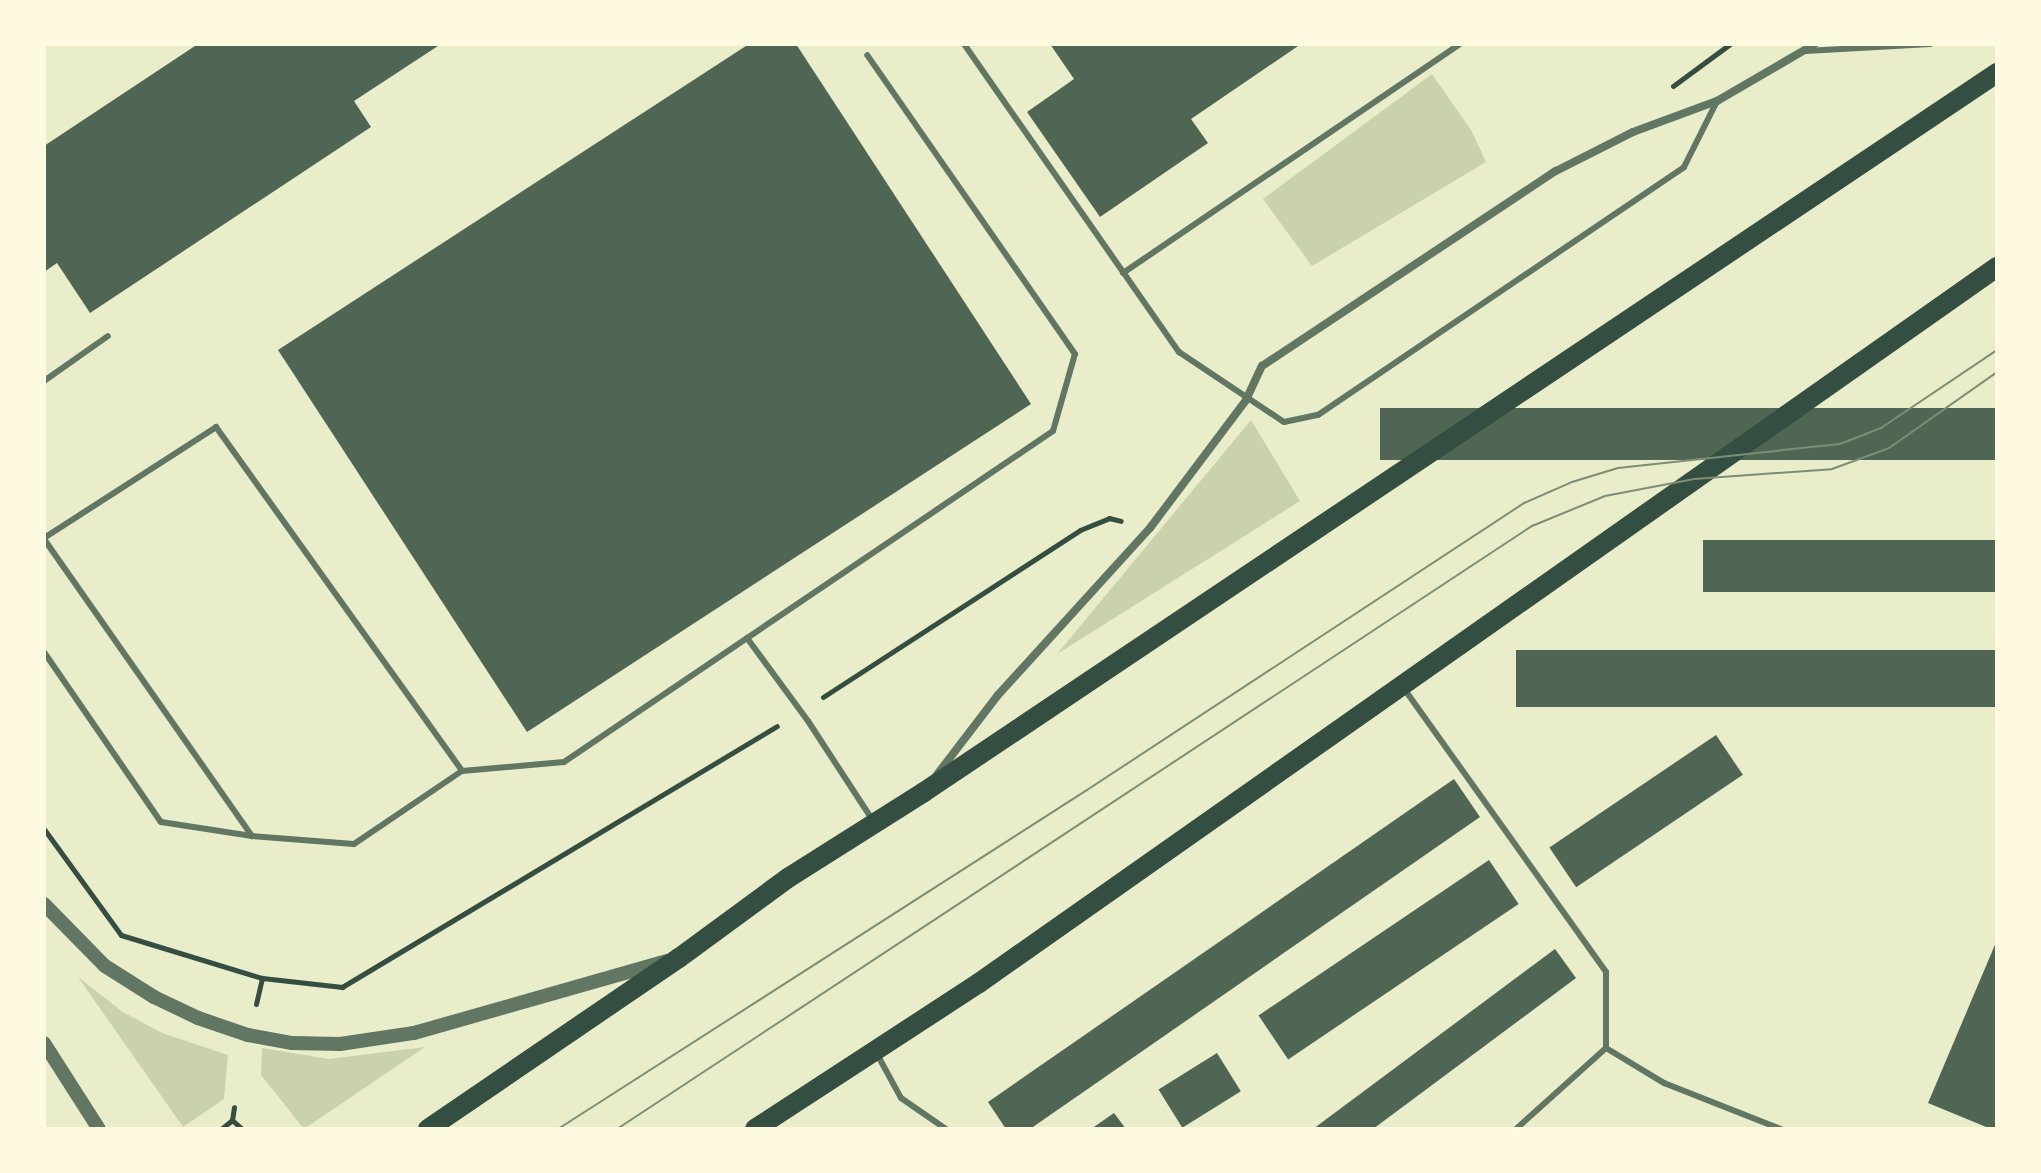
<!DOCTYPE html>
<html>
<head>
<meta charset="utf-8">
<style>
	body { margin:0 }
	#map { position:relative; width:2041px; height:1173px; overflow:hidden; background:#e9edc9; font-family:"Open Sans",sans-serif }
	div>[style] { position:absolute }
	.green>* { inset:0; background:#cad2ad }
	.building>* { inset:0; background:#4f6655; transform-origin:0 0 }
	.path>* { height:5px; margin:-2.5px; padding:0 2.5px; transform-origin:2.5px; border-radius:2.5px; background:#344e41 }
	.service>* { height:6px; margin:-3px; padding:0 3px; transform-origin:3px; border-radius:3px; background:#617663 }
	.minor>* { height:8px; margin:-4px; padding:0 4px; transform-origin:4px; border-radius:4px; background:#617663 }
	.tertiary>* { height:14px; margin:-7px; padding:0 7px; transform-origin:7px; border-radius:7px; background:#617663 }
	.primary>* { height:20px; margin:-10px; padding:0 10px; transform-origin:10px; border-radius:10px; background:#344e41 }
	.tram>* { height:2px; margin:-1px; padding:0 1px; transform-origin:1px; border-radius:1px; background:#7c8e77 }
	span { translate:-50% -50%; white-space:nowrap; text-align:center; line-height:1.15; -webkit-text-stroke:8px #fefae0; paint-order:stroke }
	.frame { position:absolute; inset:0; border:46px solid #fefae0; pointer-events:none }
</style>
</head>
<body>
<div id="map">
	<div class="green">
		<i style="clip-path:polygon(1432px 74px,1471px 130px,1486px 162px,1312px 266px,1263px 199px)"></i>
		<i style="clip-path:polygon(1251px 420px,1300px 501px,1057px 654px)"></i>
		<i style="clip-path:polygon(78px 977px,123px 1012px,162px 1033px,228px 1055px,224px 1099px,183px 1127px)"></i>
		<i style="clip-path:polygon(425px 1047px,304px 1129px,261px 1075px,262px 1048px,329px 1059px)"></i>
	</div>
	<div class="building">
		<i style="clip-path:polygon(198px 44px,441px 44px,354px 101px,371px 127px,90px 313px,57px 263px,44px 272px,44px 146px)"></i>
		<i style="clip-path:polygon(749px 44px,796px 44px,1031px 404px,527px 732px,278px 350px)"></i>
		<i style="clip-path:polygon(1050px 44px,1301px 44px,1191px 119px,1208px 143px,1100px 217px,1027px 112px,1074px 79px)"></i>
		<i style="left:1997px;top:408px;width:52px;height:617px;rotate:90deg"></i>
		<i style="left:1997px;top:540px;width:52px;height:294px;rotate:90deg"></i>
		<i style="left:1997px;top:650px;width:57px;height:481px;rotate:90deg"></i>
		<i style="left:1716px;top:735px;width:48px;height:201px;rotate:56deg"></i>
		<i style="clip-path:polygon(1454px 779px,1480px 817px,1030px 1129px,1006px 1129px,988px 1102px)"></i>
		<i style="left:1489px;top:860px;width:53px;height:278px;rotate:56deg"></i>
		<i style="clip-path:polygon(1997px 940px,1997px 1129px,1991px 1129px,1928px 1103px)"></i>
		<i style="clip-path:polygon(1555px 949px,1576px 978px,1373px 1129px,1313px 1129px)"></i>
		<i style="left:1217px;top:1053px;width:45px;height:69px;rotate:58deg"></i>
		<i style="clip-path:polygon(1114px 1113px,1126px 1129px,1091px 1129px)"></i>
	</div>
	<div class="path">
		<i style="left:1673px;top:86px;width:71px;rotate:-36.4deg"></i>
		<i style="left:823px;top:697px;width:306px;rotate:-33deg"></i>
		<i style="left:1080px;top:530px;width:31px;rotate:-22deg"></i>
		<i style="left:1109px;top:518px;width:12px;rotate:14deg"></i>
		<i style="left:44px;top:829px;width:131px;rotate:54deg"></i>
		<i style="left:121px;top:935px;width:147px;rotate:17deg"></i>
		<i style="left:262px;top:978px;width:81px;rotate:6.4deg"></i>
		<i style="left:342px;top:987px;width:507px;rotate:-30.96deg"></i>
		<i style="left:256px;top:1004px;width:27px;rotate:-77deg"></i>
		<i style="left:232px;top:1120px;width:13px;rotate:-81deg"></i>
		<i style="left:221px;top:1129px;width:14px;rotate:-39deg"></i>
		<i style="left:232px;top:1120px;width:13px;rotate:42deg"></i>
	</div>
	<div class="service">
		<i style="left:964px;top:44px;width:376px;rotate:55.1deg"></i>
		<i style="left:1179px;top:352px;width:126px;rotate:33.7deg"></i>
		<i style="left:1284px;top:422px;width:35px;rotate:-12deg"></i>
		<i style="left:1318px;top:415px;width:442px;rotate:-34.1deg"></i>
		<i style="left:1684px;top:167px;width:74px;rotate:-63.4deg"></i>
		<i style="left:1806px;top:51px;width:124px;rotate:-3.2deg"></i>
		<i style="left:1123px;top:273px;width:407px;rotate:-34.2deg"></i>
		<i style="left:44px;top:381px;width:78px;rotate:-35.1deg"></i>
		<i style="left:44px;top:538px;width:205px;rotate:-32.8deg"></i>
		<i style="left:216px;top:427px;width:423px;rotate:54.4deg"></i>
		<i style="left:44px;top:539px;width:363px;rotate:55deg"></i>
		<i style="left:747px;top:638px;width:103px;rotate:53.7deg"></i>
		<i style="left:808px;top:721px;width:117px;rotate:56.9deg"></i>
		<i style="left:44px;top:652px;width:206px;rotate:55.5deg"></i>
		<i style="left:161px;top:822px;width:92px;rotate:8.7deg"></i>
		<i style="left:252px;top:836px;width:102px;rotate:4.5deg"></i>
		<i style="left:354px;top:844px;width:130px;rotate:-34.1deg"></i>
		<i style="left:462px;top:771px;width:102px;rotate:-5deg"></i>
		<i style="left:564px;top:762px;width:590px;rotate:-34.09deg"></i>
		<i style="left:1053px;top:431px;width:80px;rotate:-74.1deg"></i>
		<i style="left:1075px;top:354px;width:364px;rotate:-124.8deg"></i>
		<i style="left:1405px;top:690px;width:346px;rotate:54.5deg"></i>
		<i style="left:1606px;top:972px;width:76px;rotate:90deg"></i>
		<i style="left:1606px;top:1048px;width:121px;rotate:138deg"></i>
		<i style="left:1606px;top:1048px;width:68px;rotate:31.1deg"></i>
		<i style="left:1664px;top:1083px;width:126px;rotate:21.5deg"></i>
		<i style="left:877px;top:1054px;width:50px;rotate:61.4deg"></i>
		<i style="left:901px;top:1098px;width:55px;rotate:34.6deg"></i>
	</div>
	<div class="minor">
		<i style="left:936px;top:776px;width:102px;rotate:-52.6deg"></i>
		<i style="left:998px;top:695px;width:226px;rotate:-47.7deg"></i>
		<i style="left:1150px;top:528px;width:160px;rotate:-53.1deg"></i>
		<i style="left:1246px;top:400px;width:38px;rotate:-65deg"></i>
		<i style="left:1262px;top:366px;width:353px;rotate:-33.6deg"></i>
		<i style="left:1556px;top:171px;width:86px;rotate:-26.9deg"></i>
		<i style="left:1633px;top:132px;width:90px;rotate:-20.3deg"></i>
		<i style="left:1717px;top:101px;width:113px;rotate:-30.2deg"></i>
	</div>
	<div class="tertiary">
		<i style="left:44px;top:904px;width:87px;rotate:45.5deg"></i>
		<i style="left:105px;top:966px;width:58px;rotate:32.3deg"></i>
		<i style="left:154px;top:997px;width:49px;rotate:25.5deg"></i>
		<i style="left:198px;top:1018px;width:53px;rotate:18.8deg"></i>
		<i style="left:248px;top:1035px;width:45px;rotate:10.3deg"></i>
		<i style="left:292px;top:1043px;width:48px;rotate:1.2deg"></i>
		<i style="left:340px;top:1044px;width:75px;rotate:-8.5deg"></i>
		<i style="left:414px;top:1033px;width:263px;rotate:-15.9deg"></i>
		<i style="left:44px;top:1043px;width:102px;rotate:57.4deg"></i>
	</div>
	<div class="primary">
		<i style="left:428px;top:1129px;width:304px;rotate:-34.3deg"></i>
		<i style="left:679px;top:958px;width:135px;rotate:-36.3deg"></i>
		<i style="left:788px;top:878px;width:161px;rotate:-32.3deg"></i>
		<i style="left:924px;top:792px;width:1292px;rotate:-33.83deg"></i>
		<i style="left:755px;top:1129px;width:267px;rotate:-33.1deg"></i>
		<i style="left:979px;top:983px;width:1245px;rotate:-35.12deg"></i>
	</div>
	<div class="tram">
		<i style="left:558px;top:1129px;width:628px;rotate:-32.65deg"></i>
		<i style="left:1087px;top:790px;width:523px;rotate:-33.29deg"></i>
		<i style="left:1524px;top:503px;width:52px;rotate:-23.6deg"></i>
		<i style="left:1572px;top:482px;width:48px;rotate:-16.9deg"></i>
		<i style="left:1618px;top:468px;width:223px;rotate:-6.2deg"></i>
		<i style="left:1840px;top:444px;width:44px;rotate:-21.3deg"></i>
		<i style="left:1881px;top:428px;width:140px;rotate:-33.9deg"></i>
		<i style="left:617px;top:1129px;width:1096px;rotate:-33.39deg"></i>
		<i style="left:1532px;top:526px;width:79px;rotate:-22.3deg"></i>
		<i style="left:1605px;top:496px;width:91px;rotate:-10.8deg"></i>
		<i style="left:1694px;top:479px;width:138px;rotate:-4.1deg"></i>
		<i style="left:1832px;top:469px;width:61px;rotate:-20.2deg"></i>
		<i style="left:1889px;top:448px;width:132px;rotate:-35.1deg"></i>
	</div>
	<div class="frame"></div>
</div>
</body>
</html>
